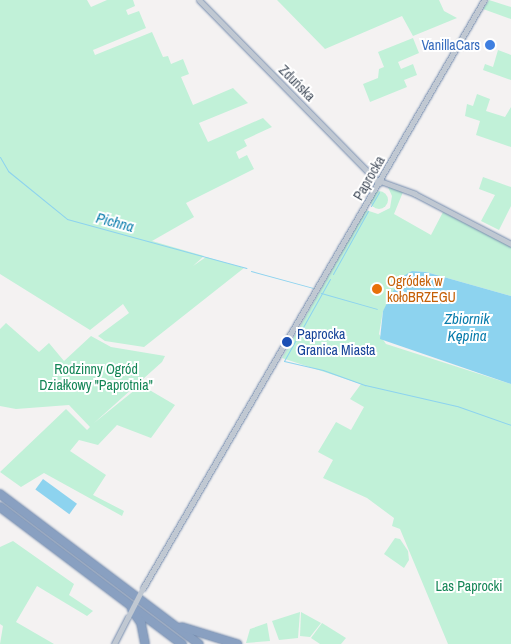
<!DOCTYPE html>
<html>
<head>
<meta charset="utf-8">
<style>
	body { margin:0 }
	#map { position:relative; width:511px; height:644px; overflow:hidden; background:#f4f2f2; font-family:"Archivo Narrow",sans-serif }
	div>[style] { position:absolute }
	.green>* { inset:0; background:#c1f1d8 }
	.round { border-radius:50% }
	.water>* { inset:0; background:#8dd3ef; transform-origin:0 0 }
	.stream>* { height:1px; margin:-0.5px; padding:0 0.5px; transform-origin:0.5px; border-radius:0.5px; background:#8dd3ef }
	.roads { filter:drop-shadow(0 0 1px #748bad) drop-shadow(0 0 1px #748bad) }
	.tertiary>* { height:5px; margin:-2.5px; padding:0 2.5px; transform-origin:2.5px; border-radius:2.5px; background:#c0c8d2 }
	.motorway>* { height:8px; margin:-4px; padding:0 4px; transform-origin:4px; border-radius:4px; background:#89a0c1 }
	.tertiary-bridge>* { height:5px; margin:-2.5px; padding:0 2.5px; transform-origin:2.5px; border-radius:2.5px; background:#c0c8d2 }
	.dots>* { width:14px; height:14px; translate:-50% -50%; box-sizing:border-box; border:2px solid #fff; border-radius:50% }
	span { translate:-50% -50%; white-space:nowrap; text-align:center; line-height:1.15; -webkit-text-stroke:4px #fff; paint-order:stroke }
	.shop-label { font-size:14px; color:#366cbe }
	.right { translate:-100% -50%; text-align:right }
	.street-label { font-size:14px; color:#495361 }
	.food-label { font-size:14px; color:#c56008 }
	.left { translate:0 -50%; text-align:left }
	.transit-label { font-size:14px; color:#164399 }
	.park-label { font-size:14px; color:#158657 }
	.water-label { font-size:15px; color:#097cac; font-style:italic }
</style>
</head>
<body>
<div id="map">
	<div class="green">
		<i style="clip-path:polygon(0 0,87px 0,91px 7px,107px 0,133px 0,135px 6px,126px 10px,128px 15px,139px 11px,146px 28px,93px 50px,95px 55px,152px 32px,163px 57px,168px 56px,171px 64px,183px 59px,189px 74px,181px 77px,193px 105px,233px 88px,248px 103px,199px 123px,208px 142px,263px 118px,272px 127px,244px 140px,247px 146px,236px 152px,239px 159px,247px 155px,254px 169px,186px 203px,194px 217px,152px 241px,204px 256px,193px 266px,206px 257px,244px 268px,144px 347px,105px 341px,98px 336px,129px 313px,123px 304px,90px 330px,0 274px)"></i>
		<i style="clip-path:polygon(277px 0,439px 0,444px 11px,457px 18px,413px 36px,402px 16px,325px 49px)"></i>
		<i style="clip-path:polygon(489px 0,511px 7px,511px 19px,483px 9px)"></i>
		<i style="clip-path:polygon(413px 38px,419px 53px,398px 62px,401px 69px,413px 64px,417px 75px,404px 80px,407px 87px,370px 102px,363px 84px,378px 78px,379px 69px,384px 67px,378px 52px)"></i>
		<i style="clip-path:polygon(498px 50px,511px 55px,511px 80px,483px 70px,485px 64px,493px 67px)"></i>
		<i style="clip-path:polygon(477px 94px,490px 99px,486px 111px,505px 117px,511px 107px,511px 147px,476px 135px,480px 121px,465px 116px,467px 104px,473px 106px)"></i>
		<i style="clip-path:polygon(483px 177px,511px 187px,511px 206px,499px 230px,481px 221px,495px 195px,479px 189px)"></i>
		<i style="clip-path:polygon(387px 185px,403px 192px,394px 214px,431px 235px,443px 212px,511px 247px,511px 296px,426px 272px,412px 271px,383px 311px,379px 334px,386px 344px,511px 384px,511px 644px,448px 644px,400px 529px,392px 526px,394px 518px,367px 498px,323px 478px,333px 460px,318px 452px,336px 422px,351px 430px,364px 407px,350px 399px,361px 384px,282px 358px,366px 210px,378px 214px,390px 208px,392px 196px)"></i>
		<i class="round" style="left:370px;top:191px;width:18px;height:18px"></i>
		<i style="clip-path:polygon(6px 323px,39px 352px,49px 343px,64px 361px,91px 336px,111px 347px,165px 356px,162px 362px,94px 423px,141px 385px,175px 405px,151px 438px,117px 425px,98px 445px,79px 440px,70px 451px,106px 475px,93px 495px,124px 511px,122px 516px,44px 473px,21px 487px,0 472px,66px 409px,87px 430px,90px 427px,69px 405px,16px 409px,0 406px,0 329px)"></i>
		<i style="clip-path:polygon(395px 538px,400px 539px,408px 551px,409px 560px,404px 568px,384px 554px)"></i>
		<i style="clip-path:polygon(13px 541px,74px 584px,69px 595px,93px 611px,87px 616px,37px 586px,16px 622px,54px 644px,0 644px,3px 626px,0 624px,0 547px)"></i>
		<i style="clip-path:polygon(300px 612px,298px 638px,279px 640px,272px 621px)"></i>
		<i style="clip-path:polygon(301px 612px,321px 623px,310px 637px,300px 636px)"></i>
		<i style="clip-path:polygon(267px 623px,270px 641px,246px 643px,250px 629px)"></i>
		<i style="clip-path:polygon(322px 623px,346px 638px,341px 644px,320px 644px,311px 638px)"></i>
	</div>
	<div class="water">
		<i style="clip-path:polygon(412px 271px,426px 272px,511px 296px,511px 384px,380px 339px,383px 311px,400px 278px)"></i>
		<i style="left:43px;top:479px;width:42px;height:13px;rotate:36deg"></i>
	</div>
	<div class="stream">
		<i style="left:0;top:157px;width:16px;rotate:60deg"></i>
		<i style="left:8px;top:171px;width:76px;rotate:39.1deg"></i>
		<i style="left:67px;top:219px;width:186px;rotate:15.3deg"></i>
		<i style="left:371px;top:206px;width:16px;rotate:-60deg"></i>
		<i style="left:251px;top:271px;width:64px;rotate:15.3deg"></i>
		<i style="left:333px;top:274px;width:72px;rotate:-60.9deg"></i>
		<i style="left:330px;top:279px;width:94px;rotate:119.3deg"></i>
		<i style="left:284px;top:361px;width:40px;rotate:13deg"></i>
		<i style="left:323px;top:370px;width:45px;rotate:19.7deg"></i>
		<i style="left:365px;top:385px;width:94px;rotate:12.9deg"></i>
		<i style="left:457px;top:406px;width:57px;rotate:19.4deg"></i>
		<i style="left:321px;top:293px;width:58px;rotate:15.9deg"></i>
	</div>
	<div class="roads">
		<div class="tertiary">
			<i style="left:199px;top:0;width:257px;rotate:45.5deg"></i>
			<i style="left:380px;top:181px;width:37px;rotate:20deg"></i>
			<i style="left:415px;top:194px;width:108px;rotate:27.5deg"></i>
			<i style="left:143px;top:588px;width:680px;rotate:-59.89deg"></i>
			<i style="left:114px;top:644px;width:30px;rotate:-63deg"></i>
		</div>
		<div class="motorway">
			<i style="left:0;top:494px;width:249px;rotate:37deg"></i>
			<i style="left:0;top:507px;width:228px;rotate:37deg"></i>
			<i style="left:132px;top:610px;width:16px;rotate:55deg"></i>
			<i style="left:141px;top:623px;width:21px;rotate:79deg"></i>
			<i style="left:182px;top:627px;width:58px;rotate:17.2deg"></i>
		</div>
	</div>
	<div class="tertiary-bridge">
		<i style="left:128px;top:617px;width:33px;rotate:-63deg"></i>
	</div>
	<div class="dots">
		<i style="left:490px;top:45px;background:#3f7fe0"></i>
		<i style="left:377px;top:289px;background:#e8710a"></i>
		<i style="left:287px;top:342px;background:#1a4fb4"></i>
	</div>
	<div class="shop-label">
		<span class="right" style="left:480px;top:45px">VanillaCars</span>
	</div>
	<div class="street-label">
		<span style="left:297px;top:83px;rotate:45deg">Zduńska</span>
		<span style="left:369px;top:178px;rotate:-60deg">Paprocka</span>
	</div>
	<div class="food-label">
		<span class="left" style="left:387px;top:289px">Ogródek w<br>kołoBRZEGU</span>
	</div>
	<div class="transit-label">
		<span class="left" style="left:297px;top:342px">Paprocka<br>Granica Miasta</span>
	</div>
	<div class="park-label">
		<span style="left:96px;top:377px">Rodzinny Ogród<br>Działkowy "Paprotnia"</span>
		<span style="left:469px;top:586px">Las Paprocki</span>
	</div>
	<div class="water-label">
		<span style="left:115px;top:222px;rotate:15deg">Pichna</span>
		<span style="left:467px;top:327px">Zbiornik<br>Kępina</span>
	</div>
</div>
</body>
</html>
